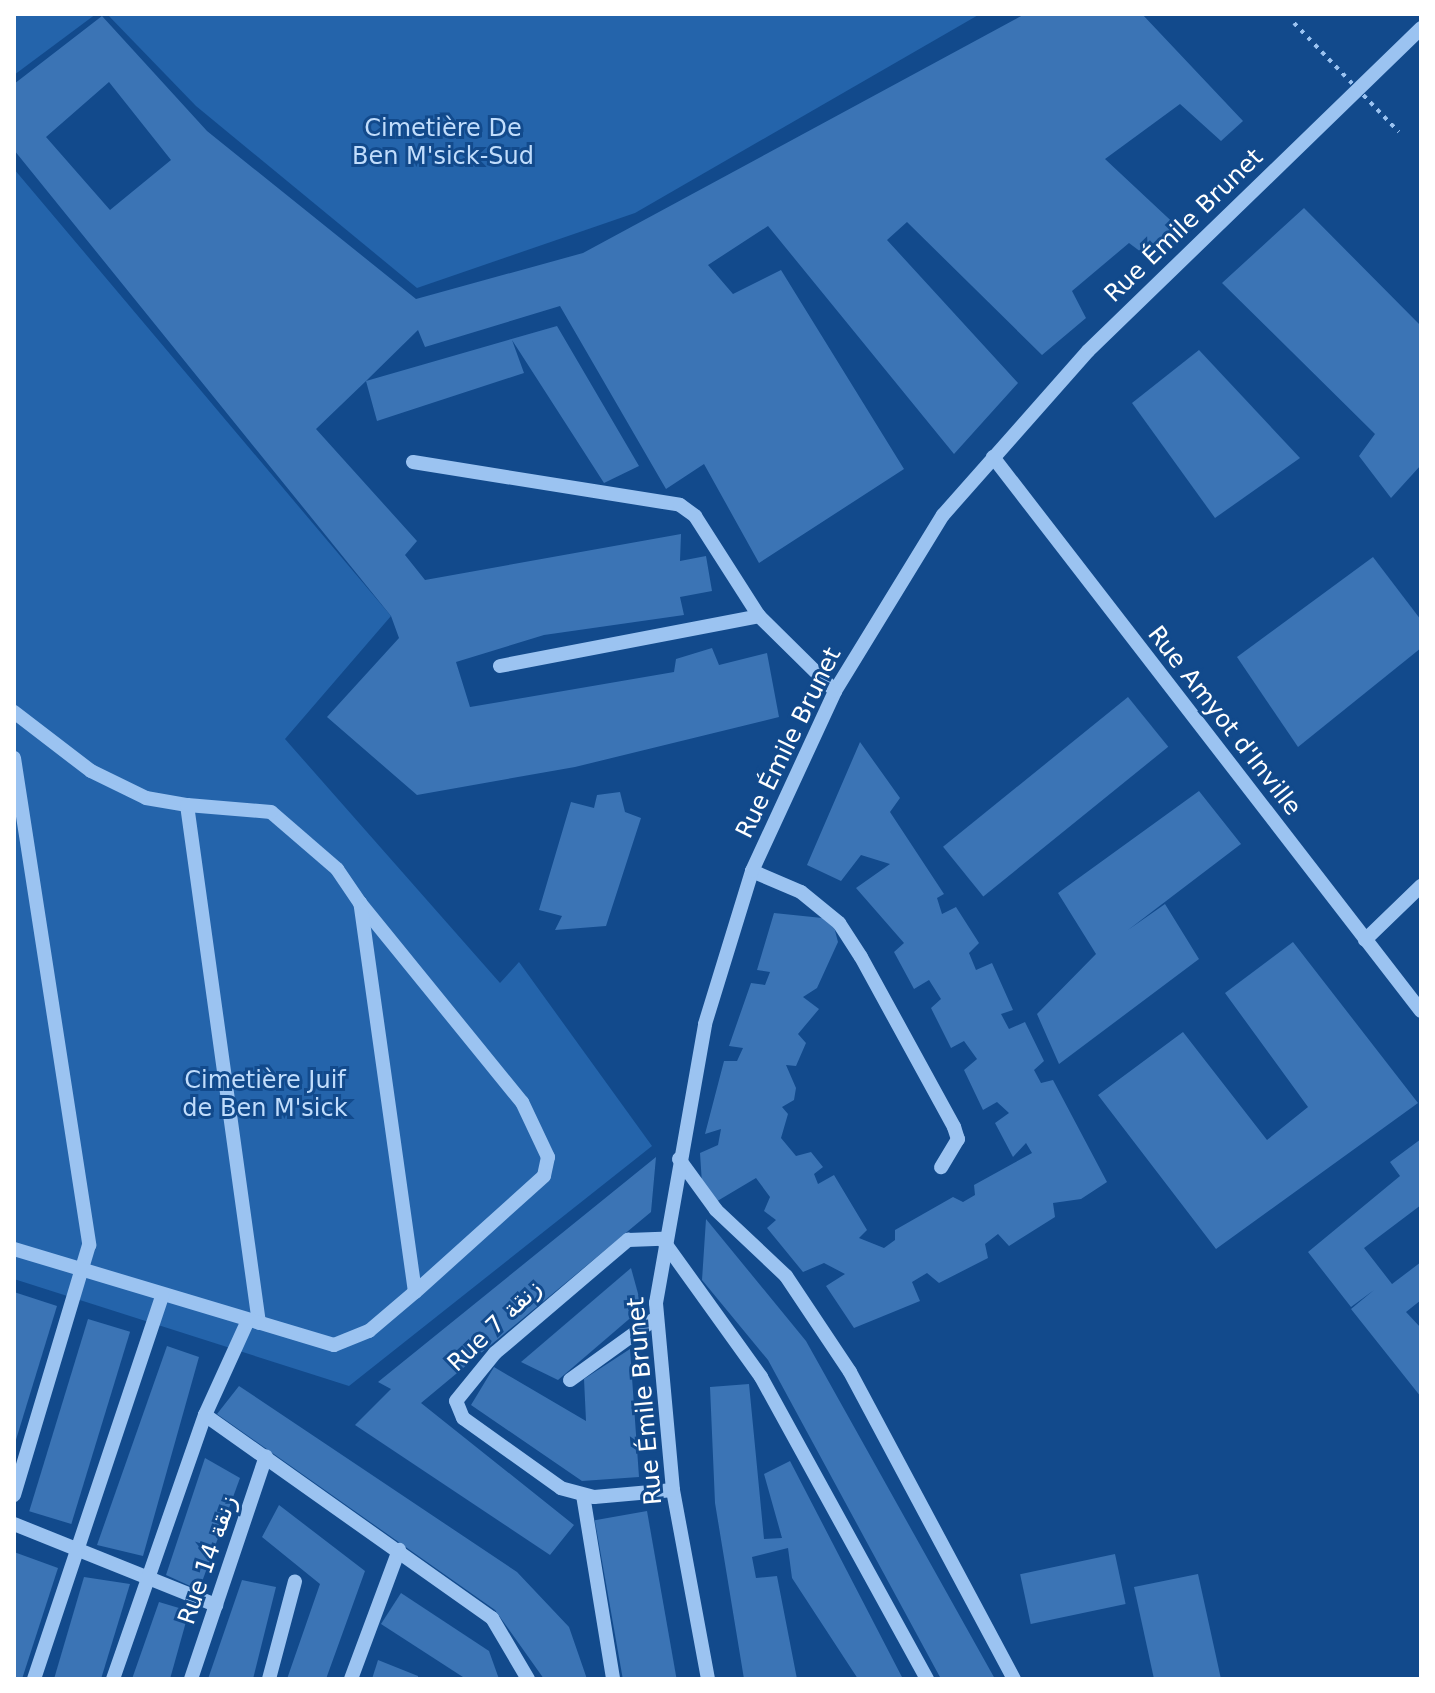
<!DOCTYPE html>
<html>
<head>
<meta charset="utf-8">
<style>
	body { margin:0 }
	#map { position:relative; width:1435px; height:1693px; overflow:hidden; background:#124a8c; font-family:"DejaVu Sans","Noto Sans Arabic",sans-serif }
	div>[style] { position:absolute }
	.green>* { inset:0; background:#2464ab }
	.building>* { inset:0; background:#3b74b5; transform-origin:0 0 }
	.minor>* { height:14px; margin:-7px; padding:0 7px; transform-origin:7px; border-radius:7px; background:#9bc3f1 }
	.path-bridge>* { height:4px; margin-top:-2px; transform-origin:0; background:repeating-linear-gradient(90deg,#9bc3f1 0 4px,transparent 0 10px) }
	span { translate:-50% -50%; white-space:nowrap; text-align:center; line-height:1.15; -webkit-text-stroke:6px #124a8c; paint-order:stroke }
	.park-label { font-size:24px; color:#c1ddfc }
	.street-label { font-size:24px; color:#fff }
	.frame { position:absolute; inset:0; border:16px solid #fff; pointer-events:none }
</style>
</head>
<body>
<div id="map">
	<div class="green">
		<i style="clip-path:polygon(14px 14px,96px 14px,14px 75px)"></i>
		<i style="clip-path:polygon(107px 14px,980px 14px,635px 213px,417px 288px,196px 106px)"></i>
		<i style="clip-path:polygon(14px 169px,391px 616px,285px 739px,500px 983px,519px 962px,652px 1146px,349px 1386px,14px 1279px)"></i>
	</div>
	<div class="building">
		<i style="clip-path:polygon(evenodd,1025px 14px,1142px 14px,1243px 121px,1221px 141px,1180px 104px,1105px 159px,1182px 231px,1149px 258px,1129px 243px,1072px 291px,1086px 318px,1042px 355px,907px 222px,887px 240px,1018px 383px,954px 454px,768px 226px,708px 265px,733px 294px,781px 270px,904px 469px,759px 563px,704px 464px,666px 489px,560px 306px,425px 347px,418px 330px,366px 381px,557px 326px,639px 466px,604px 483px,512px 340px,524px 373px,377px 421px,366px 381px,316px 429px,417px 541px,405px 555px,425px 580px,681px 534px,680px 561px,706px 556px,712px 591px,680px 597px,684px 615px,544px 635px,456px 662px,470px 707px,674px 672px,676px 659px,712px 648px,719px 665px,767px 653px,779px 717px,575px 767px,417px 795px,327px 717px,399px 638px,391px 616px,14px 150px,14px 84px,102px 16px,207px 131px,416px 299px,583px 253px,1025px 14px,109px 82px,171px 160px,110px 210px,46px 137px,109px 82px)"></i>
		<i style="clip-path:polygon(1304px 208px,1421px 326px,1421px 465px,1391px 498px,1359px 456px,1375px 434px,1222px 283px)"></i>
		<i style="clip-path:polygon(1199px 350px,1300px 458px,1215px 518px,1132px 403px)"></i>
		<i style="clip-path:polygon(1373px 557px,1421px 620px,1421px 648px,1298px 747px,1237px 657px)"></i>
		<i style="left:1128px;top:697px;width:64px;height:238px;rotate:51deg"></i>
		<i style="clip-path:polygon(860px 742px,900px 798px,890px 812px,944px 894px,937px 898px,942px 914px,956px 907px,979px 943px,969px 953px,976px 970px,992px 963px,1013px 1010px,1001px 1014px,1009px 1029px,1025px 1022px,1044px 1061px,1034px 1070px,1041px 1083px,1053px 1080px,1107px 1182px,1081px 1199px,1053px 1203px,1055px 1217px,1009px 1246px,998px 1234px,985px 1244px,988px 1258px,939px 1283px,927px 1273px,912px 1282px,920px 1301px,854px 1328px,826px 1286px,845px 1274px,824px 1263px,803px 1272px,767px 1228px,776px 1220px,764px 1211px,770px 1197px,756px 1178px,714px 1203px,702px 1184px,700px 1153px,718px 1145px,721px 1129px,705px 1134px,724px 1061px,737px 1061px,743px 1048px,729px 1046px,751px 983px,765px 985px,770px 972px,757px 970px,774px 913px,832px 919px,838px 942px,817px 988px,803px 997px,819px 1009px,798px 1034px,806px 1043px,796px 1066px,786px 1065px,796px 1088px,794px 1100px,782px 1107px,788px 1114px,781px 1138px,796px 1156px,811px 1152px,823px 1167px,814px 1174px,818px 1184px,834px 1175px,867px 1230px,859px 1238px,884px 1248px,895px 1240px,895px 1230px,953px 1197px,963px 1202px,975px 1195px,974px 1185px,1032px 1153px,1026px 1143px,1013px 1157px,995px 1123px,1009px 1113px,997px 1102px,983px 1110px,964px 1070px,977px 1059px,964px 1041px,951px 1048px,931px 1008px,941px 999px,929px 980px,914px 989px,894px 952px,904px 943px,856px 888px,890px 864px,861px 855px,841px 881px,807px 865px)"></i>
		<i style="clip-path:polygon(1199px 791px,1241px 844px,1128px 930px,1165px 904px,1199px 959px,1059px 1064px,1037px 1014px,1096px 954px,1058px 893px)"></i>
		<i style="clip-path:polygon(620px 792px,625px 812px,641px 818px,606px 926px,555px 930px,562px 916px,539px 910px,571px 802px,594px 808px,597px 795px)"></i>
		<i style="clip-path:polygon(1293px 942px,1418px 1103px,1216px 1249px,1098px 1095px,1183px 1032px,1267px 1140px,1308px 1107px,1225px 993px)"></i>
		<i style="clip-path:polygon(1421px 1139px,1421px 1205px,1364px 1248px,1392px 1284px,1421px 1262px,1421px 1300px,1406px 1312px,1421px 1328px,1421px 1397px,1351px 1309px,1374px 1290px,1351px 1307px,1308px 1252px,1400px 1176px,1390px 1162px)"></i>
		<i style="clip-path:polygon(656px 1157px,651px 1212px,421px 1403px,574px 1525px,550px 1555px,355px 1425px,391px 1389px,378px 1382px)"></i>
		<i style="clip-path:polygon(706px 1219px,806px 1341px,995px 1679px,941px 1679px,768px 1360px,702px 1280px)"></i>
		<i style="clip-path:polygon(631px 1268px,642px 1308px,558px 1380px,521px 1362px)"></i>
		<i style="clip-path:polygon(14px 1292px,57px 1306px,15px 1443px,14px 1442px)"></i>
		<i style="left:88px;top:1319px;width:44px;height:201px;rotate:17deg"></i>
		<i style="clip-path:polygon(167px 1346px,199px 1357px,143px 1556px,97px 1545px)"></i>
		<i style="clip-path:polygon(630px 1349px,639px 1477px,582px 1481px,471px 1405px,494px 1367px,586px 1421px,584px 1379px)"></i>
		<i style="clip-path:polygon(749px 1384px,764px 1539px,782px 1538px,764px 1474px,790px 1461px,903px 1679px,858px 1679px,792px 1578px,788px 1548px,752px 1557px,756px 1578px,777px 1576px,797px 1679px,744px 1679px,715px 1503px,710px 1387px)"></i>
		<i style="clip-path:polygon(239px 1386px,517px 1572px,569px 1627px,587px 1679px,544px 1679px,495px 1610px,217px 1414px)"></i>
		<i style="clip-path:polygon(205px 1458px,240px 1478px,199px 1590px,166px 1575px)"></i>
		<i style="clip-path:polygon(279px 1505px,365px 1571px,326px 1679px,287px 1679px,320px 1584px,262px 1537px)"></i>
		<i style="left:647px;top:1511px;width:171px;height:53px;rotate:80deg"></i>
		<i style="clip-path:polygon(14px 1552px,58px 1568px,22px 1679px,14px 1679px)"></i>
		<i style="left:1115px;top:1554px;width:51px;height:97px;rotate:78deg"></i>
		<i style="clip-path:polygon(1198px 1574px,1221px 1679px,1154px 1679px,1134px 1587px)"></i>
		<i style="clip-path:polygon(84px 1577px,130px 1584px,101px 1679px,54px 1679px)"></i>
		<i style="clip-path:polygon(242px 1580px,276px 1587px,253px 1679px,208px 1679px)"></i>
		<i style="clip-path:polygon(401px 1593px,489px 1651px,499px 1679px,466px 1679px,381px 1624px)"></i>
		<i style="clip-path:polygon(159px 1602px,189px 1611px,170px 1679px,132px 1679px)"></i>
		<i style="clip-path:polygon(378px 1660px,418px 1676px,418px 1679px,372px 1679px)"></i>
	</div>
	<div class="minor">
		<i style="left:993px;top:457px;width:700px;rotate:52.31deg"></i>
		<i style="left:413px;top:462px;width:270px;rotate:9.1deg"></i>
		<i style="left:680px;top:505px;width:19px;rotate:36deg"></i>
		<i style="left:695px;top:516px;width:119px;rotate:57.4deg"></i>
		<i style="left:759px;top:616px;width:107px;rotate:44.6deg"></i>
		<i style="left:500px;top:666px;width:264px;rotate:-10.9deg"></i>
		<i style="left:14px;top:712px;width:97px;rotate:37.5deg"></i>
		<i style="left:91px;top:771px;width:61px;rotate:26.1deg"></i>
		<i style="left:146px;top:798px;width:42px;rotate:9.7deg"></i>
		<i style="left:187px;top:805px;width:523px;rotate:82.09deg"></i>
		<i style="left:14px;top:758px;width:493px;rotate:81.2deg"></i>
		<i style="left:89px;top:1245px;width:261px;rotate:106.7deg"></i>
		<i style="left:752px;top:871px;width:53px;rotate:23.2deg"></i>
		<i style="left:801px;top:892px;width:49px;rotate:39.2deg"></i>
		<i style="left:839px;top:923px;width:40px;rotate:57.1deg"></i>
		<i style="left:861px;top:957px;width:194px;rotate:61.3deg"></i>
		<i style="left:954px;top:1127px;width:13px;rotate:72deg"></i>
		<i style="left:958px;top:1139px;width:33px;rotate:121deg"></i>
		<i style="left:360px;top:903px;width:257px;rotate:50.9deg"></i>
		<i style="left:522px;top:1102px;width:61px;rotate:64.7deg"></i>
		<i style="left:548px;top:1157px;width:19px;rotate:102deg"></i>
		<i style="left:544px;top:1176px;width:173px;rotate:138deg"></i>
		<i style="left:1365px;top:940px;width:78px;rotate:-44deg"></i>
		<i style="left:679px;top:1159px;width:63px;rotate:54deg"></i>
		<i style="left:716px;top:1210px;width:96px;rotate:43.3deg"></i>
		<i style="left:786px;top:1276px;width:115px;rotate:56.3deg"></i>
		<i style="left:850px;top:1372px;width:348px;rotate:61.9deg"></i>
		<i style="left:14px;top:1249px;width:334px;rotate:16.7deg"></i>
		<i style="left:334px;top:1345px;width:38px;rotate:-22deg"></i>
		<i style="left:369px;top:1331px;width:60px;rotate:-40.3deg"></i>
		<i style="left:415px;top:1292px;width:393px;rotate:-98deg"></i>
		<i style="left:360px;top:903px;width:41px;rotate:-124.1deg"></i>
		<i style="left:337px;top:869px;width:87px;rotate:-139.2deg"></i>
		<i style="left:271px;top:812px;width:84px;rotate:-175.2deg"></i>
		<i style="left:570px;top:1380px;width:106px;rotate:-35.8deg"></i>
		<i style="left:205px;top:1415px;width:352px;rotate:35.3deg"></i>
		<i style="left:492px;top:1618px;width:71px;rotate:59.5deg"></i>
		<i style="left:673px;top:1490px;width:79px;rotate:174.9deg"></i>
		<i style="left:594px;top:1497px;width:34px;rotate:-165deg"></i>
		<i style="left:561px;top:1488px;width:120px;rotate:-144.5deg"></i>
		<i style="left:463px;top:1418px;width:18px;rotate:-112deg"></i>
		<i style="left:456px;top:1401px;width:62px;rotate:-50.9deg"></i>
		<i style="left:495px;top:1353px;width:175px;rotate:-40.4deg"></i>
		<i style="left:628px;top:1240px;width:34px;rotate:-2deg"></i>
		<i style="left:662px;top:1239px;width:170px;rotate:54.3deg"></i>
		<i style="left:761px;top:1377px;width:345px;rotate:61.2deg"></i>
		<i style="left:583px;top:1495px;width:186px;rotate:80.7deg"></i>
		<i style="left:14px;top:1524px;width:218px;rotate:21.9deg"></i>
		<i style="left:34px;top:1679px;width:404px;rotate:-71.5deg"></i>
		<i style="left:113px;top:1679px;width:280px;rotate:-70.8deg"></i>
		<i style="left:205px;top:1415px;width:104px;rotate:-65.6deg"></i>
		<i style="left:191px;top:1679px;width:235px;rotate:-71.4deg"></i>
		<i style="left:269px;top:1679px;width:101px;rotate:-75.1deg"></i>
		<i style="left:351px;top:1679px;width:138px;rotate:-69.6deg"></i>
		<i style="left:708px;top:1679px;width:192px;rotate:-100.5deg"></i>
		<i style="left:673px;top:1490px;width:188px;rotate:-95.2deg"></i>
		<i style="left:656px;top:1303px;width:283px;rotate:-80deg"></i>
		<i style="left:705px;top:1024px;width:160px;rotate:-72.9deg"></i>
		<i style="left:752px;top:871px;width:198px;rotate:-65.2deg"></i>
		<i style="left:835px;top:691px;width:206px;rotate:-58.5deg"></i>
		<i style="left:943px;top:515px;width:219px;rotate:-48.5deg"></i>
		<i style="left:1088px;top:351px;width:464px;rotate:-44.1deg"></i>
	</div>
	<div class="path-bridge">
		<i style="left:1294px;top:23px;width:151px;rotate:46.1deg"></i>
	</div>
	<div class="park-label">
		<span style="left:443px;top:143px">Cimetière De<br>Ben M'sick-Sud</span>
		<span style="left:265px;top:1095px">Cimetière Juif<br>de Ben M'sick</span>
	</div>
	<div class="street-label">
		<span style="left:1184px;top:226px;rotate:-44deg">Rue Émile Brunet</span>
		<span style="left:1224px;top:721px;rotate:52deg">Rue Amyot d'Inville</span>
		<span style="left:789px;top:743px;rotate:-64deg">Rue Émile Brunet</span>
		<span style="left:495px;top:1326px;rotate:-44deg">Rue 7 زنقة</span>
		<span style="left:645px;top:1401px;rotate:-95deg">Rue Émile Brunet</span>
		<span style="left:208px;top:1560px;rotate:-71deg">Rue 14 زنقة</span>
	</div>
	<div class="frame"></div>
</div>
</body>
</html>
